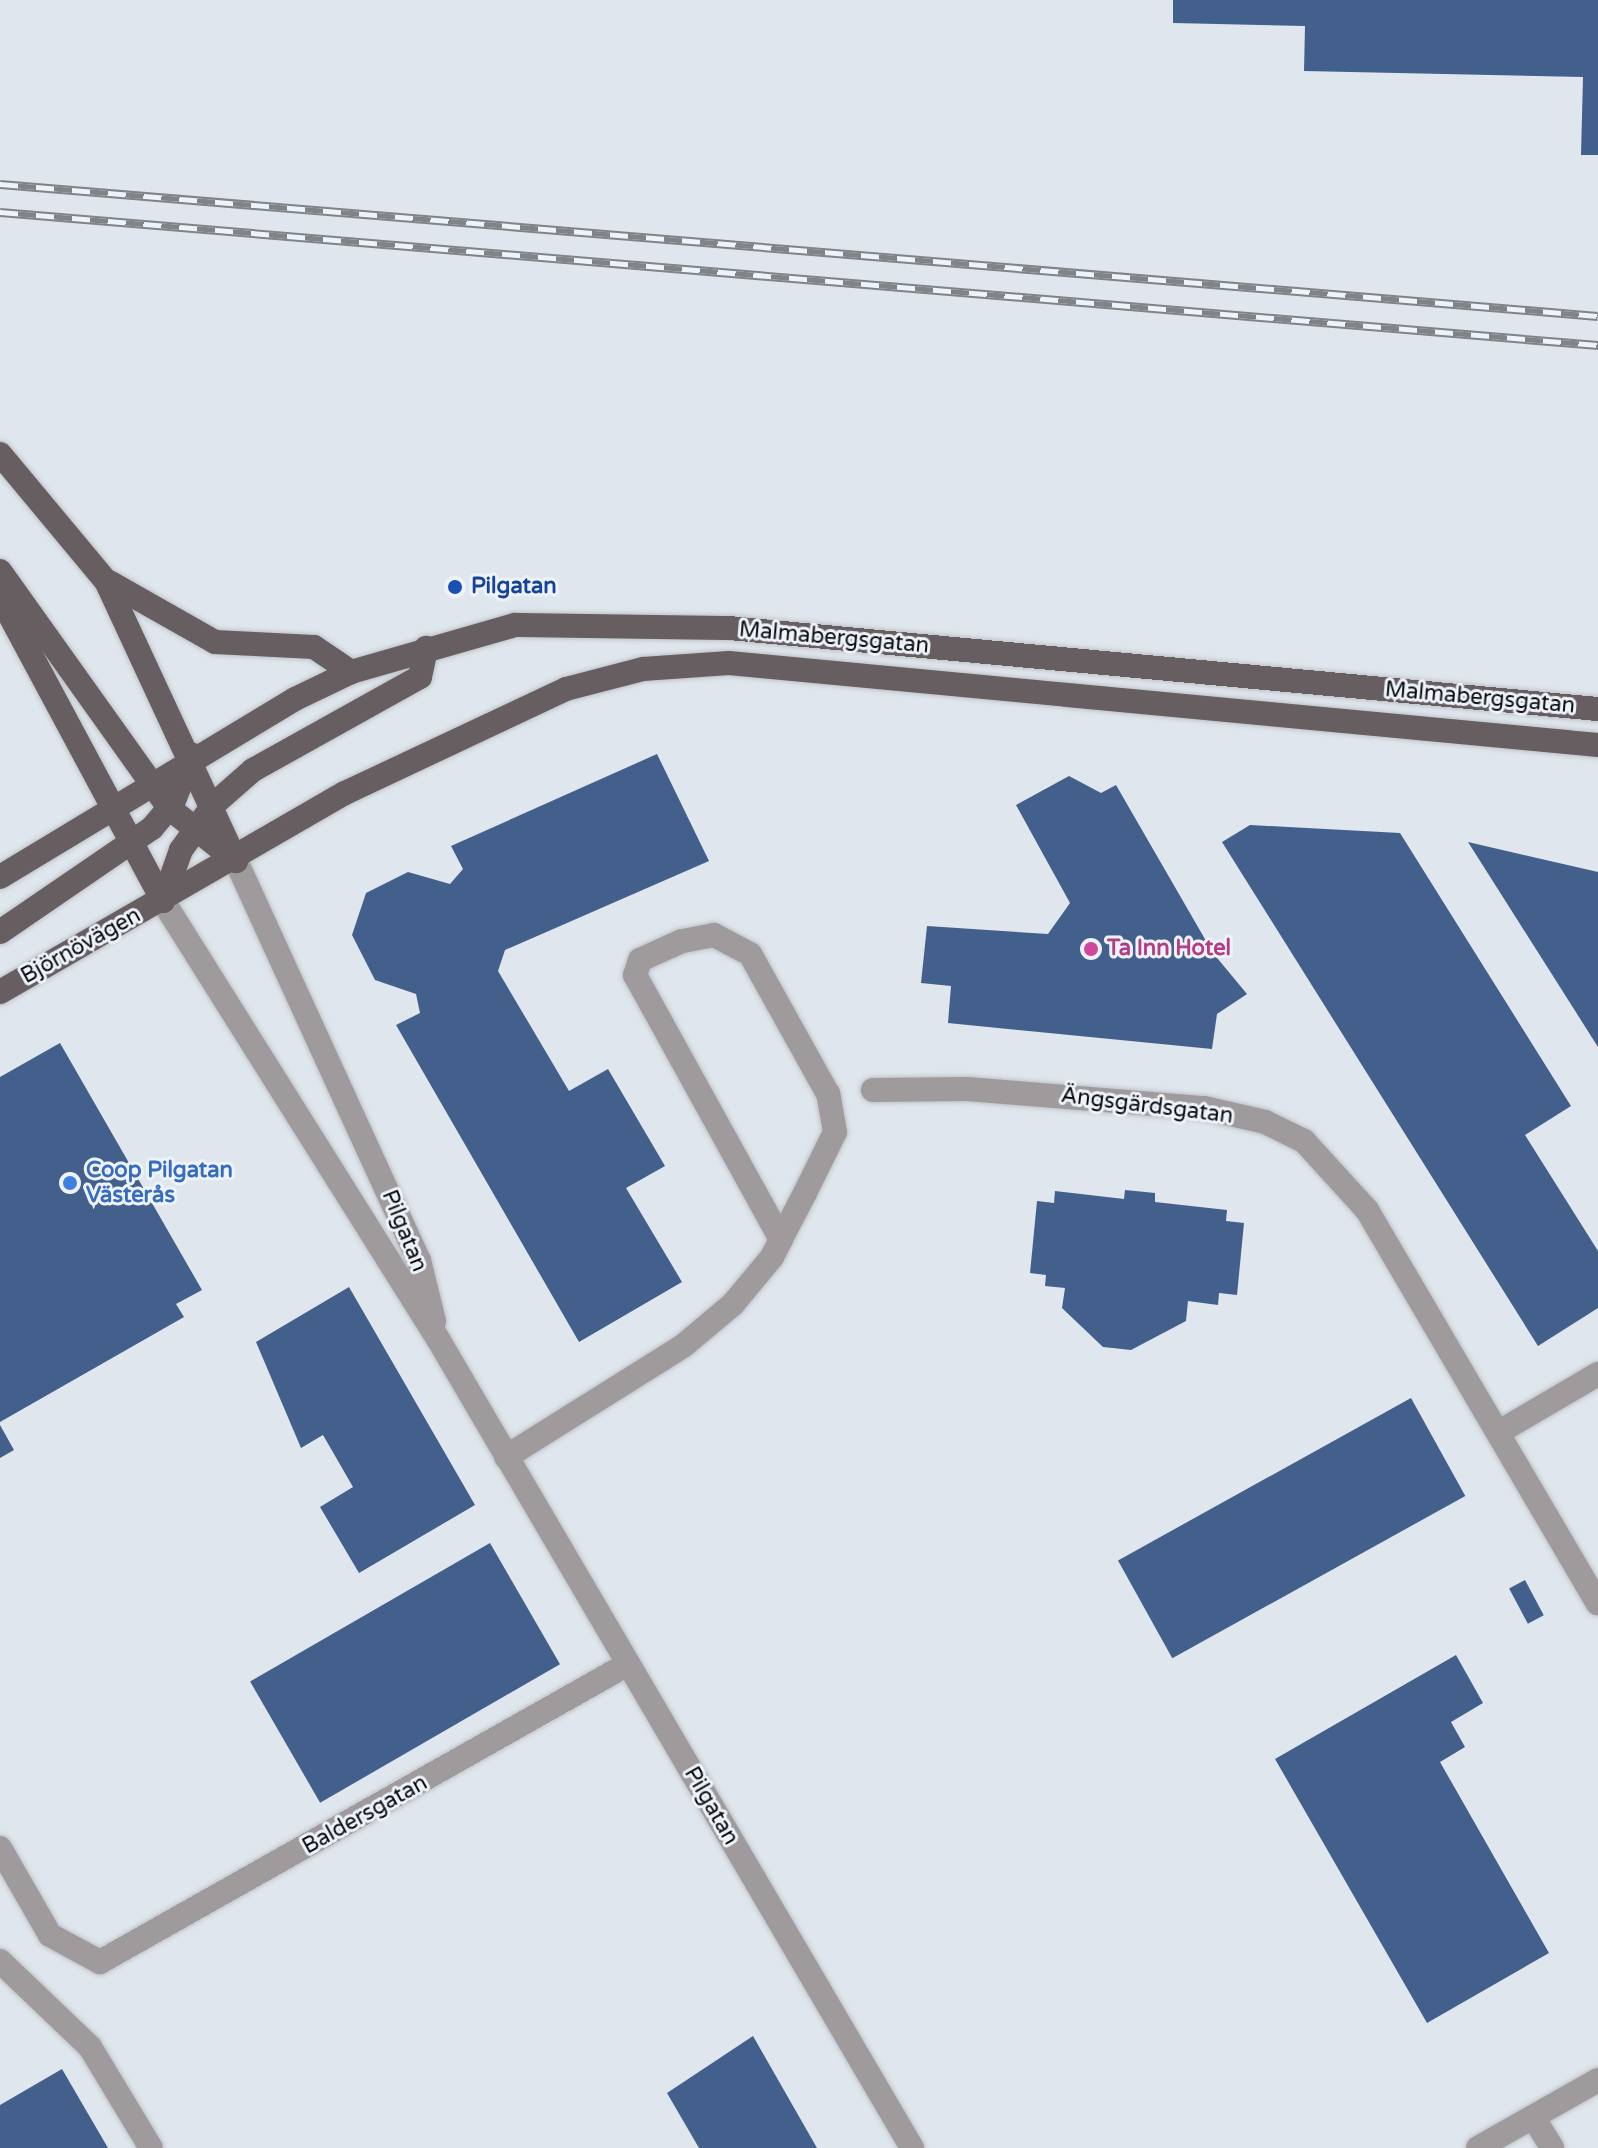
<!DOCTYPE html>
<html>
<head>
<meta charset="utf-8">
<style>
	body { margin:0 }
	#map { position:relative; width:1598px; height:2148px; overflow:hidden; background:#e0e6ed; font-family:"Varela Round",sans-serif }
	div>[style] { position:absolute }
	.building>* { inset:0; background:#42608b; transform-origin:0 0 }
	.roads { filter:drop-shadow(0 0 2px #bec3c9) drop-shadow(0 0 2px #bec3c9) }
	.minor>* { height:24px; margin:-12px; padding:0 12px; transform-origin:12px; border-radius:12px; background:#9f9b9c }
	.major>* { height:24px; margin:-12px; padding:0 12px; transform-origin:12px; border-radius:12px; background:#665e60 }
	.rail>* { height:9px; margin-top:-4.5px; transform-origin:0; background:repeating-linear-gradient(90deg,#eef3fa 0 18px,#808388 0 36px); box-sizing:border-box; border-block:2px solid #808388 }
	.dots>* { width:22px; height:22px; translate:-50% -50%; box-sizing:border-box; border:4px solid #eef3fa; border-radius:50% }
	span { translate:-50% -50%; white-space:nowrap; text-align:center; line-height:1.15; -webkit-text-stroke:6px #eef3fa; paint-order:stroke }
	.transit-label { font-size:22px; color:#164399; font-weight:700 }
	.left { translate:0 -50%; text-align:left }
	.street-label { font-size:22px; color:#0b0c0f }
	.hotel-label { font-size:22px; color:#b23c85; font-weight:700 }
	.shop-label { font-size:22px; color:#366cbe; font-weight:700 }
</style>
</head>
<body>
<div id="map">
	<div class="building">
		<i style="clip-path:polygon(1173px 0,1598px 0,1598px 155px,1581px 155px,1583px 77px,1304px 71px,1305px 26px,1173px 23px)"></i>
		<i style="clip-path:polygon(657px 754px,709px 861px,505px 950px,498px 971px,569px 1091px,608px 1069px,665px 1166px,626px 1188px,682px 1282px,579px 1342px,396px 1025px,420px 1013px,416px 994px,375px 980px,352px 935px,366px 893px,408px 872px,450px 884px,463px 869px,451px 846px)"></i>
		<i style="clip-path:polygon(1069px 776px,1101px 793px,1116px 785px,1213px 953px,1247px 994px,1217px 1014px,1212px 1049px,948px 1023px,951px 986px,921px 983px,927px 926px,1048px 934px,1070px 903px,1016px 805px)"></i>
		<i style="clip-path:polygon(1250px 825px,1400px 833px,1571px 1106px,1525px 1135px,1598px 1251px,1598px 1308px,1538px 1346px,1222px 842px)"></i>
		<i style="clip-path:polygon(1468px 842px,1598px 872px,1598px 1047px)"></i>
		<i style="clip-path:polygon(60px 1043px,202px 1290px,176px 1304px,184px 1317px,0 1422px,0 1077px)"></i>
		<i style="clip-path:polygon(1125px 1190px,1155px 1193px,1155px 1202px,1227px 1210px,1226px 1221px,1244px 1223px,1237px 1295px,1219px 1293px,1218px 1305px,1188px 1301px,1186px 1321px,1131px 1350px,1103px 1347px,1062px 1308px,1065px 1288px,1045px 1286px,1046px 1275px,1030px 1273px,1037px 1201px,1054px 1203px,1055px 1191px,1124px 1199px)"></i>
		<i style="clip-path:polygon(349px 1287px,475px 1505px,359px 1573px,320px 1507px,353px 1487px,323px 1435px,301px 1448px,256px 1342px)"></i>
		<i style="left:1411px;top:1398px;width:112px;height:335px;rotate:61deg"></i>
		<i style="clip-path:polygon(0 1425px,14px 1450px,0 1458px)"></i>
		<i style="left:490px;top:1543px;width:140px;height:277px;rotate:60deg"></i>
		<i style="left:1525px;top:1580px;width:40px;height:18px;rotate:62deg"></i>
		<i style="clip-path:polygon(1456px 1655px,1483px 1703px,1451px 1722px,1465px 1747px,1440px 1762px,1549px 1953px,1427px 2023px,1275px 1759px)"></i>
		<i style="clip-path:polygon(753px 2036px,817px 2148px,699px 2148px,667px 2093px)"></i>
		<i style="clip-path:polygon(62px 2069px,108px 2148px,0 2148px,0 2105px)"></i>
	</div>
	<div class="roads">
		<div class="minor">
			<i style="left:236px;top:861px;width:439px;rotate:65.4deg"></i>
			<i style="left:419px;top:1260px;width:63px;rotate:76.2deg"></i>
			<i style="left:163px;top:901px;width:517px;rotate:57.88deg"></i>
			<i style="left:438px;top:1339px;width:938px;rotate:59.63deg"></i>
			<i style="left:873px;top:1090px;width:94px;rotate:-0.6deg"></i>
			<i style="left:967px;top:1089px;width:238px;rotate:4.6deg"></i>
			<i style="left:1204px;top:1108px;width:63px;rotate:12.9deg"></i>
			<i style="left:1265px;top:1122px;width:43px;rotate:26deg"></i>
			<i style="left:1304px;top:1141px;width:93px;rotate:47.6deg"></i>
			<i style="left:1367px;top:1210px;width:456px;rotate:59.6deg"></i>
			<i style="left:1499px;top:1432px;width:115px;rotate:-30.4deg"></i>
			<i style="left:506px;top:1457px;width:209px;rotate:-32.1deg"></i>
			<i style="left:683px;top:1346px;width:65px;rotate:-40deg"></i>
			<i style="left:733px;top:1304px;width:61px;rotate:-50.3deg"></i>
			<i style="left:772px;top:1257px;width:20px;rotate:-63deg"></i>
			<i style="left:781px;top:1239px;width:52px;rotate:-62.4deg"></i>
			<i style="left:805px;top:1193px;width:68px;rotate:-63.8deg"></i>
			<i style="left:835px;top:1132px;width:39px;rotate:-100deg"></i>
			<i style="left:828px;top:1094px;width:160px;rotate:-119.1deg"></i>
			<i style="left:750px;top:954px;width:41px;rotate:-152.2deg"></i>
			<i style="left:714px;top:935px;width:33px;rotate:169deg"></i>
			<i style="left:682px;top:941px;width:46px;rotate:155.7deg"></i>
			<i style="left:640px;top:960px;width:16px;rotate:108deg"></i>
			<i style="left:635px;top:975px;width:302px;rotate:61.1deg"></i>
			<i style="left:0;top:1848px;width:100px;rotate:60.1deg"></i>
			<i style="left:50px;top:1935px;width:57px;rotate:28.4deg"></i>
			<i style="left:100px;top:1962px;width:606px;rotate:-29.44deg"></i>
			<i style="left:0;top:1961px;width:124px;rotate:43.7deg"></i>
			<i style="left:90px;top:2047px;width:118px;rotate:58.9deg"></i>
			<i style="left:1533px;top:2117px;width:36px;rotate:58deg"></i>
			<i style="left:1478px;top:2148px;width:138px;rotate:-29.5deg"></i>
		</div>
		<div class="major">
			<i style="left:0;top:454px;width:165px;rotate:50.2deg"></i>
			<i style="left:106px;top:581px;width:309px;rotate:65.1deg"></i>
			<i style="left:0;top:571px;width:291px;rotate:54.5deg"></i>
			<i style="left:169px;top:808px;width:85px;rotate:38.3deg"></i>
			<i style="left:109px;top:582px;width:122px;rotate:29.5deg"></i>
			<i style="left:215px;top:642px;width:99px;rotate:2.9deg"></i>
			<i style="left:314px;top:647px;width:45px;rotate:34deg"></i>
			<i style="left:0;top:597px;width:345px;rotate:61.8deg"></i>
			<i style="left:0;top:877px;width:345px;rotate:-31.1deg"></i>
			<i style="left:295px;top:699px;width:62px;rotate:-25.7deg"></i>
			<i style="left:351px;top:672px;width:171px;rotate:-16deg"></i>
			<i style="left:515px;top:625px;width:214px;rotate:0.8deg"></i>
			<i style="left:729px;top:628px;width:873px;rotate:5.33deg"></i>
			<i style="left:163px;top:901px;width:54px;rotate:-70.6deg"></i>
			<i style="left:181px;top:850px;width:55px;rotate:-54.6deg"></i>
			<i style="left:213px;top:805px;width:53px;rotate:-41.2deg"></i>
			<i style="left:253px;top:770px;width:191px;rotate:-29.1deg"></i>
			<i style="left:420px;top:677px;width:30px;rotate:-78deg"></i>
			<i style="left:0;top:932px;width:184px;rotate:-34.4deg"></i>
			<i style="left:152px;top:828px;width:33px;rotate:-50deg"></i>
			<i style="left:173px;top:803px;width:52px;rotate:-68.4deg"></i>
			<i style="left:0;top:992px;width:398px;rotate:-30deg"></i>
			<i style="left:345px;top:793px;width:244px;rotate:-25.2deg"></i>
			<i style="left:566px;top:689px;width:80px;rotate:-14.6deg"></i>
			<i style="left:643px;top:669px;width:86px;rotate:-4deg"></i>
			<i style="left:729px;top:663px;width:873px;rotate:5.39deg"></i>
		</div>
	</div>
	<div class="rail">
		<i style="left:0;top:184px;width:1603px;rotate:4.72deg"></i>
		<i style="left:0;top:212px;width:1604px;rotate:4.76deg"></i>
	</div>
	<div class="dots">
		<i style="left:455px;top:587px;background:#1a4fb4"></i>
		<i style="left:1091px;top:949px;background:#d1479c"></i>
		<i style="left:70px;top:1183px;background:#3f7fe0"></i>
	</div>
	<div class="transit-label">
		<span class="left" style="left:471px;top:587px">Pilgatan</span>
	</div>
	<div class="street-label">
		<span style="left:834px;top:638px;rotate:5deg">Malmabergsgatan</span>
		<span style="left:1480px;top:698px;rotate:5deg">Malmabergsgatan</span>
		<span style="left:81px;top:946px;rotate:-29deg">Björnövägen</span>
		<span style="left:1147px;top:1106px;rotate:7deg">Ängsgärdsgatan</span>
		<span style="left:404px;top:1231px;rotate:68deg">Pilgatan</span>
		<span style="left:711px;top:1806px;rotate:60deg">Pilgatan</span>
		<span style="left:365px;top:1815px;rotate:-29deg">Baldersgatan</span>
	</div>
	<div class="hotel-label">
		<span class="left" style="left:1107px;top:949px">Ta Inn Hotel</span>
	</div>
	<div class="shop-label">
		<span class="left" style="left:86px;top:1183px">Coop Pilgatan<br>Västerås</span>
	</div>
</div>
</body>
</html>
